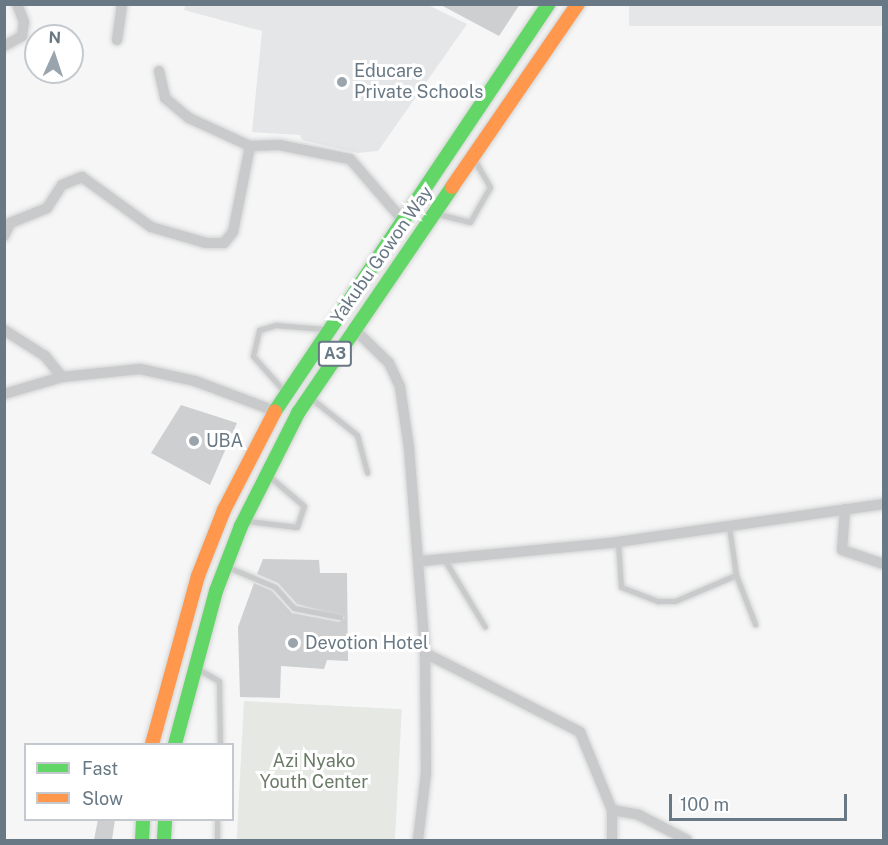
<!DOCTYPE html>
<html>
<head>
<meta charset="utf-8">
<style>
	body { margin:0 }
	#map { position:relative; width:888px; height:845px; overflow:hidden; background:#f6f6f6; font-family:"Public Sans",sans-serif }
	div>[style] { position:absolute }
	.built>* { inset:0; background:#e5e6e7; transform-origin:0 0 }
	.green>* { inset:0; background:#e5e8e3; transform-origin:0 0 }
	.building>* { inset:0; background:#cdcfd0 }
	.roads { filter:drop-shadow(0 0 2px #d2d3d3) drop-shadow(0 0 2px #d2d3d3) }
	.lane>* { height:5px; margin:-2.5px; padding:0 2.5px; transform-origin:2.5px; border-radius:2.5px; background:#c9cacb }
	.street>* { height:10px; margin:-5px; padding:0 5px; transform-origin:5px; border-radius:5px; background:#c9cacb }
	.fast>* { height:14px; margin:-7px; padding:0 7px; transform-origin:7px; border-radius:7px; background:#63d668 }
	.slow>* { height:14px; margin:-7px; padding:0 7px; transform-origin:7px; border-radius:7px; background:#ff974d }
	.dots>* { width:16px; height:16px; translate:-50% -50%; box-sizing:border-box; border:3px solid #fff; border-radius:50% }
	span { translate:-50% -50%; white-space:nowrap; text-align:center; line-height:1.15; -webkit-text-stroke:6px #fff; paint-order:stroke }
	.shield-label span { padding:2px 4px; background:#fff; border:2px solid; border-radius:4px; -webkit-text-stroke-width:0 }
	.shield-label { font-size:16px; color:#687884; font-weight:700 }
	.poi-label { font-size:18px; color:#687884 }
	.left { translate:0 -50%; text-align:left }
	.street-label { font-size:18px; color:#687884 }
	.park-label { font-size:18px; color:#6b7b67 }
	.frame { position:absolute; inset:0; border:6px solid #687884; pointer-events:none }
	.legend { position:absolute; left:24px; top:743px; width:210px; height:78px; box-sizing:border-box; background:#fff; border:2px solid #c3c9ce; margin:0; padding:8px 10px; list-style:none; font-size:18px; color:#687884 }
	.legend li { display:flex; align-items:center; gap:12px; height:30px }
	.legend b { width:30px; border:2px solid #c3c9ce }
	.north { position:absolute; left:24px; top:24px; width:60px; height:60px; box-sizing:border-box; background:#fff; border:2px solid #c3c9ce; border-radius:50%; rotate:3deg; font-size:16px; font-weight:700; line-height:24px; text-align:center; color:#687884 }
	.north::after { content:''; display:block; margin:auto; width:21px; height:27px; background:#9aa4ac; clip-path:polygon(50% 0,100% 100%,50% 72%,0 100%) }
	.scale { position:absolute; left:669px; top:794px; width:178px; height:27px; box-sizing:border-box; border:3px solid #687884; border-top:0; padding-left:8px; font-size:18px; line-height:21px; white-space:nowrap; color:#687884; -webkit-text-stroke:4px #fff; paint-order:stroke }
</style>
</head>
<body>
<div id="map">
	<div class="built">
		<i style="clip-path:polygon(186px 4px,428px 5px,467px 24px,378px 151px,358px 153px,302px 140px,300px 135px,252px 132px,262px 31px,184px 10px)"></i>
		<i style="left:629px;top:5px;width:254px;height:21px"></i>
	</div>
	<div class="green">
		<i style="left:244px;top:701px;width:158px;height:139px;rotate:3deg"></i>
	</div>
	<div class="building">
		<i style="clip-path:polygon(439px 4px,520px 4px,499px 36px)"></i>
		<i style="clip-path:polygon(181px 405px,237px 423px,210px 485px,151px 453px)"></i>
		<i style="clip-path:polygon(263px 559px,319px 560px,320px 573px,347px 573px,348px 661px,327px 660px,324px 669px,281px 666px,280px 698px,240px 697px,238px 627px,254px 583px,272px 591px,292px 613px,339px 622px,345px 617px,297px 604px,278px 583px,257px 574px)"></i>
		<i style="clip-path:polygon(98px 819px,115px 819px,112px 840px,94px 840px)"></i>
	</div>
	<div class="roads">
		<div class="lane">
			<i style="left:438px;top:214px;width:33px;rotate:14deg"></i>
			<i style="left:470px;top:222px;width:40px;rotate:-60.3deg"></i>
			<i style="left:490px;top:187px;width:32px;rotate:-120deg"></i>
			<i style="left:284px;top:391px;width:47px;rotate:-131.5deg"></i>
			<i style="left:253px;top:356px;width:27px;rotate:-77deg"></i>
			<i style="left:259px;top:330px;width:17px;rotate:-17deg"></i>
			<i style="left:275px;top:325px;width:50px;rotate:4.6deg"></i>
			<i style="left:312px;top:399px;width:58px;rotate:38.7deg"></i>
			<i style="left:357px;top:435px;width:39px;rotate:75deg"></i>
			<i style="left:248px;top:521px;width:49px;rotate:7deg"></i>
			<i style="left:297px;top:527px;width:22px;rotate:-72deg"></i>
			<i style="left:304px;top:506px;width:45px;rotate:-139.5deg"></i>
			<i style="left:729px;top:526px;width:49px;rotate:81.9deg"></i>
			<i style="left:736px;top:575px;width:53px;rotate:68.8deg"></i>
			<i style="left:618px;top:542px;width:45px;rotate:86.2deg"></i>
			<i style="left:621px;top:587px;width:40px;rotate:21deg"></i>
			<i style="left:658px;top:601px;width:17px"></i>
			<i style="left:675px;top:601px;width:66px;rotate:-23.1deg"></i>
			<i style="left:444px;top:559px;width:79px;rotate:58.9deg"></i>
			<i style="left:230px;top:568px;width:49px;rotate:22.9deg"></i>
			<i style="left:275px;top:587px;width:28px;rotate:48deg"></i>
			<i style="left:294px;top:608px;width:47px;rotate:11.1deg"></i>
			<i style="left:198px;top:669px;width:24px;rotate:30deg"></i>
			<i style="left:219px;top:681px;width:63px;rotate:89.1deg"></i>
			<i style="left:217px;top:840px;width:20px;rotate:-90deg"></i>
		</div>
		<div class="street">
			<i style="left:117px;top:40px;width:36px;rotate:-82deg"></i>
			<i style="left:4px;top:46px;width:21px;rotate:-29deg"></i>
			<i style="left:22px;top:36px;width:14px;rotate:-82deg"></i>
			<i style="left:24px;top:22px;width:19px;rotate:-111deg"></i>
			<i style="left:159px;top:71px;width:28px;rotate:77deg"></i>
			<i style="left:165px;top:98px;width:31px;rotate:40deg"></i>
			<i style="left:189px;top:118px;width:67px;rotate:24.7deg"></i>
			<i style="left:250px;top:146px;width:29px;rotate:-2deg"></i>
			<i style="left:279px;top:145px;width:72px;rotate:11.2deg"></i>
			<i style="left:350px;top:159px;width:78px;rotate:49.2deg"></i>
			<i style="left:4px;top:236px;width:14px;rotate:-65deg"></i>
			<i style="left:10px;top:223px;width:40px;rotate:-22deg"></i>
			<i style="left:47px;top:208px;width:27px;rotate:-57deg"></i>
			<i style="left:62px;top:185px;width:22px;rotate:-22deg"></i>
			<i style="left:82px;top:177px;width:85px;rotate:35.9deg"></i>
			<i style="left:151px;top:227px;width:57px;rotate:16.2deg"></i>
			<i style="left:206px;top:243px;width:18px"></i>
			<i style="left:224px;top:243px;width:14px;rotate:-51deg"></i>
			<i style="left:233px;top:232px;width:88px;rotate:-78.8deg"></i>
			<i style="left:353px;top:328px;width:50px;rotate:44.2deg"></i>
			<i style="left:389px;top:363px;width:26px;rotate:65deg"></i>
			<i style="left:400px;top:387px;width:62px;rotate:81.6deg"></i>
			<i style="left:409px;top:448px;width:206px;rotate:85.5deg"></i>
			<i style="left:425px;top:653px;width:120px;rotate:89.5deg"></i>
			<i style="left:426px;top:773px;width:67px;rotate:96.8deg"></i>
			<i style="left:4px;top:330px;width:49px;rotate:32.4deg"></i>
			<i style="left:45px;top:356px;width:27px;rotate:51deg"></i>
			<i style="left:4px;top:394px;width:60px;rotate:-16.3deg"></i>
			<i style="left:62px;top:377px;width:78px;rotate:-5.9deg"></i>
			<i style="left:140px;top:369px;width:56px;rotate:12.3deg"></i>
			<i style="left:195px;top:381px;width:85px;rotate:20.6deg"></i>
			<i style="left:845px;top:509px;width:41px;rotate:94.2deg"></i>
			<i style="left:842px;top:550px;width:44px;rotate:18.4deg"></i>
			<i style="left:422px;top:561px;width:189px;rotate:-5.5deg"></i>
			<i style="left:610px;top:543px;width:277px;rotate:-8.1deg"></i>
			<i style="left:425px;top:653px;width:174px;rotate:27deg"></i>
			<i style="left:580px;top:732px;width:84px;rotate:67.7deg"></i>
			<i style="left:612px;top:810px;width:30px;rotate:90deg"></i>
			<i style="left:612px;top:810px;width:27px;rotate:10deg"></i>
			<i style="left:639px;top:815px;width:54px;rotate:27.5deg"></i>
		</div>
		<div class="fast">
			<i style="left:275px;top:411px;width:490px;rotate:-56.1deg"></i>
			<i style="left:175px;top:744px;width:158px;rotate:-75deg"></i>
			<i style="left:216px;top:591px;width:70px;rotate:-69deg"></i>
			<i style="left:241px;top:526px;width:127px;rotate:-63.2deg"></i>
			<i style="left:298px;top:413px;width:273px;rotate:-55.7deg"></i>
			<i style="left:142px;top:840px;width:20px;rotate:-87deg"></i>
			<i style="left:164px;top:840px;width:20px;rotate:-87deg"></i>
		</div>
		<div class="slow">
			<i style="left:452px;top:187px;width:222px;rotate:-55.5deg"></i>
			<i style="left:152px;top:744px;width:174px;rotate:-74.7deg"></i>
			<i style="left:198px;top:576px;width:71px;rotate:-68.5deg"></i>
			<i style="left:224px;top:510px;width:111px;rotate:-62.7deg"></i>
		</div>
	</div>
	<div class="dots">
		<i style="left:342px;top:82px;background:#9aa4ac"></i>
		<i style="left:194px;top:441px;background:#9aa4ac"></i>
		<i style="left:293px;top:643px;background:#9aa4ac"></i>
	</div>
	<div class="shield-label">
		<span style="left:335px;top:354px">A3</span>
	</div>
	<div class="poi-label">
		<span class="left" style="left:354px;top:82px">Educare<br>Private Schools</span>
		<span class="left" style="left:206px;top:441px">UBA</span>
		<span class="left" style="left:305px;top:643px">Devotion Hotel</span>
	</div>
	<div class="street-label">
		<span style="left:382px;top:255px;rotate:-55deg">Yakubu Gowon Way</span>
	</div>
	<div class="park-label">
		<span style="left:314px;top:772px">Azi Nyako<br>Youth Center</span>
	</div>
	<div class="frame"></div>
	<ul class="legend">
	<li><b style="height:8px;background:#63d668"></b>Fast</li>
	<li><b style="height:8px;background:#ff974d"></b>Slow</li>
	</ul>
	<div class="north">N</div>
	<div class="scale">100 m</div>
</div>
</body>
</html>
